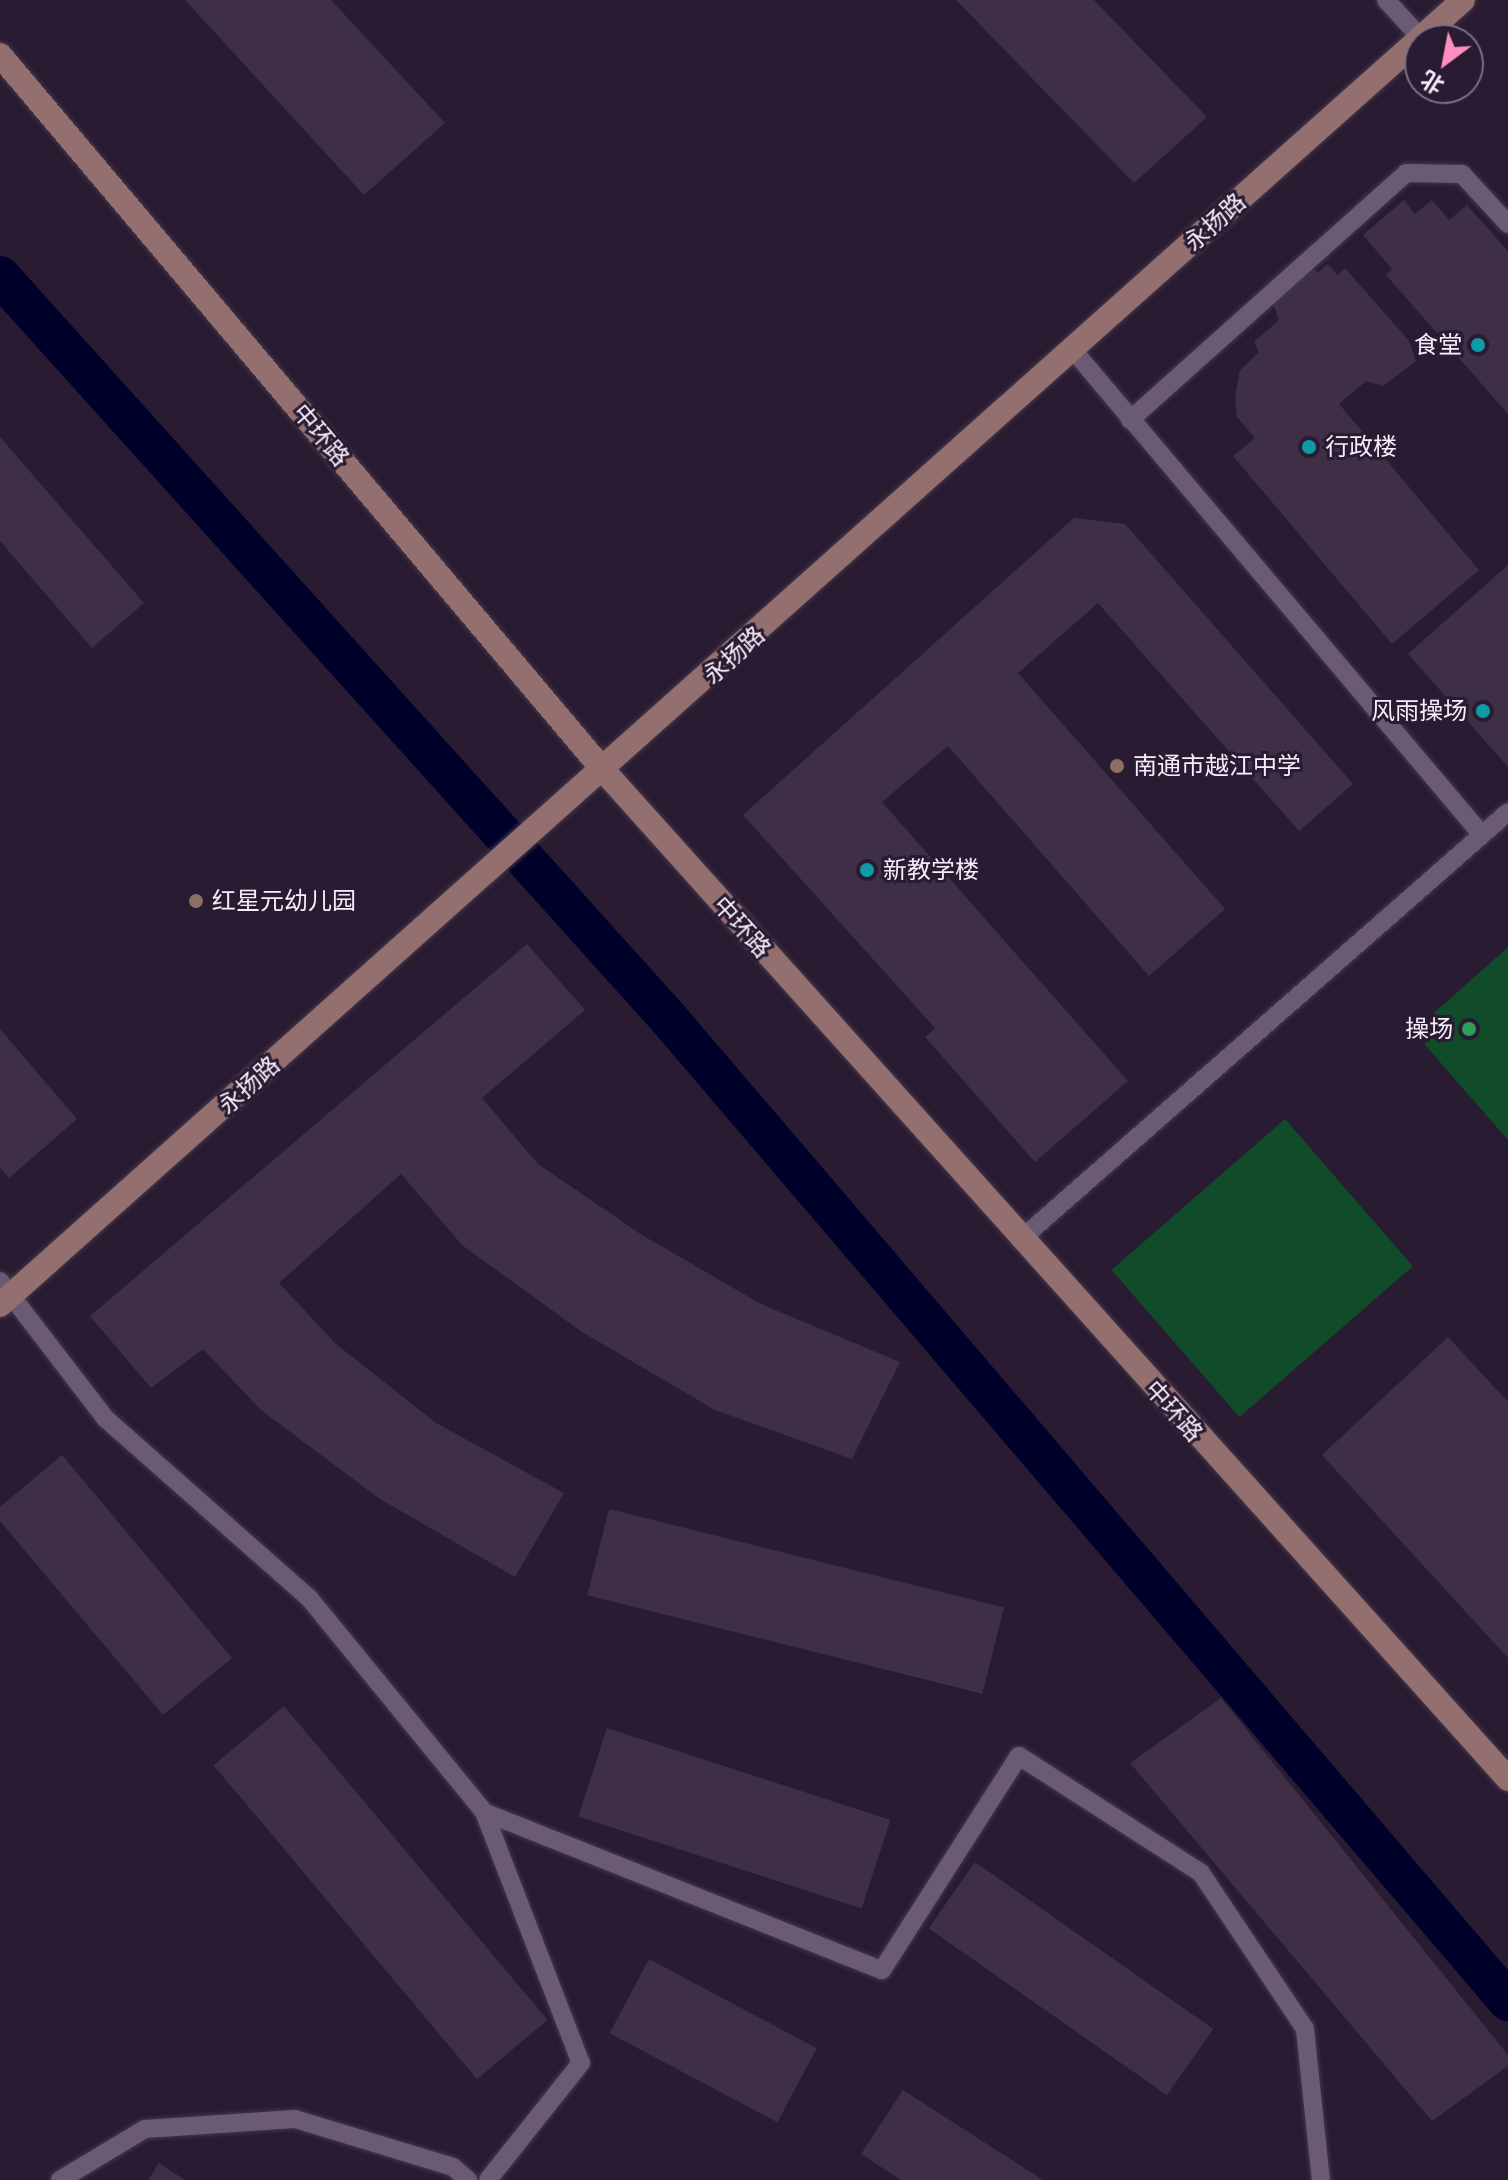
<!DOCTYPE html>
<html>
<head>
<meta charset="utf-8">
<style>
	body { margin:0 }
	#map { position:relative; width:1508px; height:2180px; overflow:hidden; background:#291b31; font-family:"IBM Plex Serif","Noto Sans SC",serif }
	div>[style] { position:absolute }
	.green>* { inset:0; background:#104c29; transform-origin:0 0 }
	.canal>* { height:40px; margin:-20px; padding:0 20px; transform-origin:20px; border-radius:20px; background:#00012b }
	.building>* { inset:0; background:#3e2f47; transform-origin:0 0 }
	.roads { filter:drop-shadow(0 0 2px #44384b) drop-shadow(0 0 2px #44384b) }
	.lane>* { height:18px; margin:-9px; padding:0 9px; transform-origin:9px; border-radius:9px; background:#6b5a74 }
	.secondary>* { height:24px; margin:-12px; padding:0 12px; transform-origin:12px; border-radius:12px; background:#946f6f }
	.dots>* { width:22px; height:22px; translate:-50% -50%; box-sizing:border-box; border:4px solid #291b31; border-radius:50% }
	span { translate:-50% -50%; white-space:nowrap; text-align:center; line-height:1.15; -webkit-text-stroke:6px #291b31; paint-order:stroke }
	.street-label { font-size:24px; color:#f7eefd }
	.poi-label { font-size:24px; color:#f7eefd }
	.right { translate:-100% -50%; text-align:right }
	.left { translate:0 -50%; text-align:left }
	.north { position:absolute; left:1404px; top:24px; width:80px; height:80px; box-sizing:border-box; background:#291b31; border:2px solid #7b6f83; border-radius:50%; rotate:212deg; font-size:22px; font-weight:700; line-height:32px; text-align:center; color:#f7eefd }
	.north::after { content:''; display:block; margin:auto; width:28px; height:36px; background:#fe8ebe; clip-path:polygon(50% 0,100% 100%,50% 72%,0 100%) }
</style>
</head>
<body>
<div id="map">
	<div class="green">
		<i style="clip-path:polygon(1508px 947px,1508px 1140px,1425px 1045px,1434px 1013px)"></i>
		<i style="left:1285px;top:1119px;width:195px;height:230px;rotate:49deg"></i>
	</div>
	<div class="canal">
		<i style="left:0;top:276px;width:1000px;rotate:48deg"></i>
		<i style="left:669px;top:1019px;width:1292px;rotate:49.49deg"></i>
	</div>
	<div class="building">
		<i style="clip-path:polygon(185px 0,331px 0,445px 123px,364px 195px)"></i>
		<i style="clip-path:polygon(956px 0,1094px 0,1207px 117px,1134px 183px)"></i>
		<i style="clip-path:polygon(1404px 200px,1415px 214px,1432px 200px,1449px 220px,1467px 205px,1508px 251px,1508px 414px,1386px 275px,1392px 269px,1363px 235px)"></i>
		<i style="clip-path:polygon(1328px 264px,1338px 275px,1345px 268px,1409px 341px,1416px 361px,1383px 386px,1366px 381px,1339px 404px,1479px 570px,1392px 644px,1233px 456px,1255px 438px,1237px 417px,1235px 397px,1240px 370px,1259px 352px,1254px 342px,1279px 320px,1272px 301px,1311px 267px,1318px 272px)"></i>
		<i style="clip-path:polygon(0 437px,144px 603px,92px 648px,0 541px)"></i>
		<i style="clip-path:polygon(1074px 518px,1125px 524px,1353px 784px,1299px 831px,1098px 603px,1018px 673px,1225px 909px,1149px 976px,948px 746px,882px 802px,1128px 1081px,1035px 1162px,925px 1037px,935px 1028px,743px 815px)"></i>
		<i style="clip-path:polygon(1508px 565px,1508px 767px,1408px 654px)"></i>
		<i style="clip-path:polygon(527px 944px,585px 1010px,482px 1098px,538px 1164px,642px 1235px,761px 1304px,900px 1362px,852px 1459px,715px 1410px,582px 1332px,462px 1245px,401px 1174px,279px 1283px,336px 1344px,436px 1423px,564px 1493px,515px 1577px,380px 1499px,261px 1410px,203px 1349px,151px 1388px,90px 1316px)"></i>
		<i style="clip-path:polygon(0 1029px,77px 1119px,9px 1178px,0 1168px)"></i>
		<i style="clip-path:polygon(1448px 1337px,1508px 1402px,1508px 1658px,1322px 1455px)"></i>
		<i style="clip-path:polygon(62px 1455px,232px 1658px,163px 1715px,0 1521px,0 1507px)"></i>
		<i style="left:609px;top:1509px;width:407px;height:89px;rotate:14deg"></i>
		<i style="clip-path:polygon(1221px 1698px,1508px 2055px,1508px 2066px,1432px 2121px,1130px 1763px)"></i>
		<i style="left:284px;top:1706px;width:410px;height:92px;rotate:50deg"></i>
		<i style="left:607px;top:1728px;width:298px;height:93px;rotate:18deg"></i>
		<i style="left:975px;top:1862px;width:291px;height:81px;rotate:35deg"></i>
		<i style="left:649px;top:1959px;width:190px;height:84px;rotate:28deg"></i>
		<i style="clip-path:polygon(903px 2090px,1043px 2180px,901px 2180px,861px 2154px)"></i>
		<i style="clip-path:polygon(159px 2163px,185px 2180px,148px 2180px)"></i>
	</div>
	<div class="roads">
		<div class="lane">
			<i style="left:1386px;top:0;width:50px;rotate:47.4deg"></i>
			<i style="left:1073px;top:350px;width:634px;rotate:49.86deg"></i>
			<i style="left:1130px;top:420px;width:370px;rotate:-41.8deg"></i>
			<i style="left:1406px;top:173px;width:56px;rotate:1deg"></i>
			<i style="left:1462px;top:174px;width:68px;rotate:47.4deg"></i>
			<i style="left:1020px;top:1240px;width:649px;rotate:-41.25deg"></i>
			<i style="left:0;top:1281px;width:174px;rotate:52.5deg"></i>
			<i style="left:106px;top:1419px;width:271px;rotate:41.4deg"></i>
			<i style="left:309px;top:1598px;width:276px;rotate:50.7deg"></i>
			<i style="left:484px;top:1812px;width:428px;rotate:21.7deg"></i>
			<i style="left:882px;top:1970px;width:254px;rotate:-57.4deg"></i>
			<i style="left:1019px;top:1756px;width:216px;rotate:32.7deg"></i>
			<i style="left:1201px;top:1873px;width:187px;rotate:56.3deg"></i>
			<i style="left:1305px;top:2029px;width:152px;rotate:84deg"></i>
			<i style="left:484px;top:1812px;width:269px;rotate:68.9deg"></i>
			<i style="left:581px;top:2063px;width:149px;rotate:128.5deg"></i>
			<i style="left:60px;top:2180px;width:99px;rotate:-31deg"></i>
			<i style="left:145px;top:2129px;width:150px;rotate:-3.8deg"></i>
			<i style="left:295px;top:2119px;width:165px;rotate:16.9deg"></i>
			<i style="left:453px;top:2167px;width:20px;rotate:41deg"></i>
		</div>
		<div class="secondary">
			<i style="left:0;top:55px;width:937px;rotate:49.85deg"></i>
			<i style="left:604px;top:771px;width:1354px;rotate:48.11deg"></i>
			<i style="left:0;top:1305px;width:1960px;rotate:-41.73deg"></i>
		</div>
	</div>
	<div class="dots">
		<i style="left:1478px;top:345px;background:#0f9aa8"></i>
		<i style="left:1309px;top:447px;background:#0f9aa8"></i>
		<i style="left:1483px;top:711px;background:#0f9aa8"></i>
		<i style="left:1117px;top:766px;background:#8d6e63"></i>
		<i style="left:867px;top:870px;background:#0f9aa8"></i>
		<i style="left:196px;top:901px;background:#8d6e63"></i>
		<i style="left:1469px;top:1029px;background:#2e9e5b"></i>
	</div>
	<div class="street-label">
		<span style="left:1215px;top:222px;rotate:-42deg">永扬路</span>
		<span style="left:321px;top:435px;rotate:50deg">中环路</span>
		<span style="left:734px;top:655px;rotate:-42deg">永扬路</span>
		<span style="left:742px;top:927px;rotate:48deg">中环路</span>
		<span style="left:249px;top:1085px;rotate:-42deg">永扬路</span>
		<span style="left:1174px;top:1411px;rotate:48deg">中环路</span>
	</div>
	<div class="poi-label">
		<span class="right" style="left:1462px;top:345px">食堂</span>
		<span class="left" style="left:1325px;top:447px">行政楼</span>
		<span class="right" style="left:1467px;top:711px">风雨操场</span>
		<span class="left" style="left:1133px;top:766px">南通市越江中学</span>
		<span class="left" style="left:883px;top:870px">新教学楼</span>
		<span class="left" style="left:212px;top:901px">红星元幼儿园</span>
		<span class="right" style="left:1453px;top:1029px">操场</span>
	</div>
	<div class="north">北</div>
</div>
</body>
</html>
